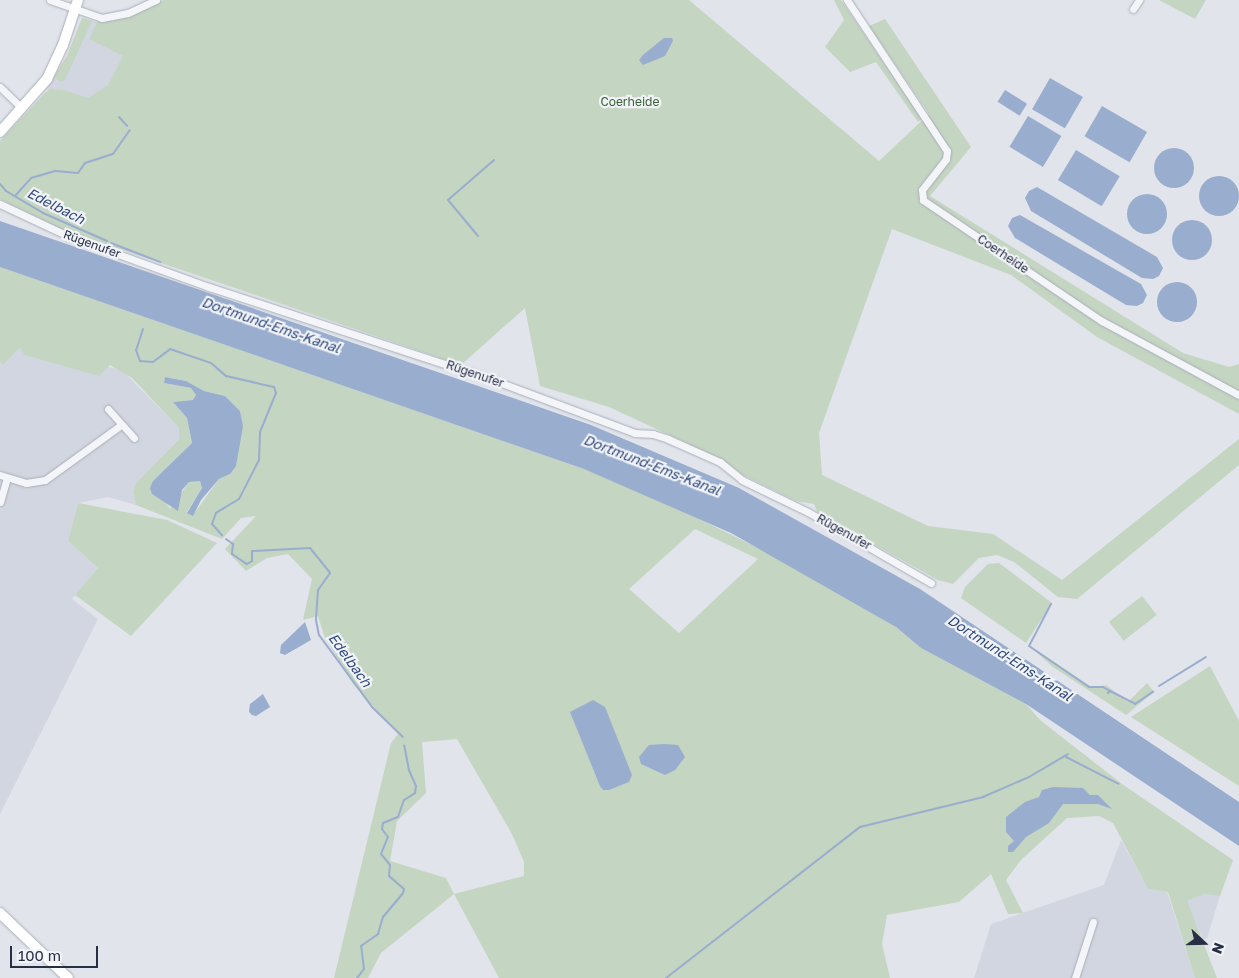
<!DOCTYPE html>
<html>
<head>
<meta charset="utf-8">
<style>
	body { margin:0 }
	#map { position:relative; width:1239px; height:978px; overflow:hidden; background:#e1e4eb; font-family:"Golos Text",sans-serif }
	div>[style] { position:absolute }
	.built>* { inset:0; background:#d2d6e0 }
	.green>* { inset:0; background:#c4d5c1; transform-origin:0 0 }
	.water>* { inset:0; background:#99adce; transform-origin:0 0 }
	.round { border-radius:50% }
	.stream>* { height:2px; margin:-1px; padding:0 1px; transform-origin:1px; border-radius:1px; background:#99adce }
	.roads { filter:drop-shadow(0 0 1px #a9aeb9) drop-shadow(0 0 1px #a9aeb9) }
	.street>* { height:7px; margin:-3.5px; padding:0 3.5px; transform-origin:3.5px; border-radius:3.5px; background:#f4f5f9 }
	.secondary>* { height:10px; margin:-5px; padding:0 5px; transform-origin:5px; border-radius:5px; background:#fff }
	span { translate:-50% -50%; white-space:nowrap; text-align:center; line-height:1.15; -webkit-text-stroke:4.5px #f1f3f8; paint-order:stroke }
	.park-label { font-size:12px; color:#386133 }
	.street-label { font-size:12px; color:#272f44 }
	.water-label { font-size:14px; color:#2e497c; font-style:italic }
	.north { position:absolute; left:1179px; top:918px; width:50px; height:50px; -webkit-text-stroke:4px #f1f3f8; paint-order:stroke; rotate:111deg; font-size:14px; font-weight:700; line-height:20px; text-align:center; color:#272f44 }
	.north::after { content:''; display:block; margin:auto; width:18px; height:22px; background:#272f44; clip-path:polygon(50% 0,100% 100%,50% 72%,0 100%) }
	.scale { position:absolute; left:10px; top:946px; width:88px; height:22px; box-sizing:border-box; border:2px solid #272f44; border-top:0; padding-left:6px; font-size:15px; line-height:18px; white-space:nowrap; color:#272f44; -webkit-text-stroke:4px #f1f3f8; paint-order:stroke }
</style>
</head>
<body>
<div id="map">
	<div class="built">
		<i style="clip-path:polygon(82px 18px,97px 22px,91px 37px,127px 54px,98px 115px,47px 89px,67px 56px)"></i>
		<i style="clip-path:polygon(20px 348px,122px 370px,179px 428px,179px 439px,136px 483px,133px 492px,136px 505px,108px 497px,78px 503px,68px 541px,98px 568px,72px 599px,98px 619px,0 814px,0 362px,3px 365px)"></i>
		<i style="clip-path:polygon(1121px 840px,1148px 889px,1167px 892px,1195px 978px,974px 978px,991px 924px,1104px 885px)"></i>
		<i style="clip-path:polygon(1204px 894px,1220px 896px,1207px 938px,1203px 940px,1186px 901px)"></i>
	</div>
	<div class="green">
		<i style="clip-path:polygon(164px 0,689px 0,879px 161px,929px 114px,869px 26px,885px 19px,971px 147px,930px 196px,1183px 353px,1229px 367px,1239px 364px,1239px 414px,1097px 337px,1011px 275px,892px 229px,819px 433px,822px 475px,928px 526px,993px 534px,1062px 580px,1239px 439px,1239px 465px,1077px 599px,1058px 597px,1014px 562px,997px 555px,979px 558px,953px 584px,938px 580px,818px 513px,814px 504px,796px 501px,743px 475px,721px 459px,609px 407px,540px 386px,525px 308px,461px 365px,61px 229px,0 199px,0 141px,44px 94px,50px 89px,64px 90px,88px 98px,108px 85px,123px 56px,89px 39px,97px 22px,116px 20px)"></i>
		<i style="clip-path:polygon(834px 0,841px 0,922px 119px,918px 122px,876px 62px,850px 72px,825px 47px,844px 20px)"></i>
		<i style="clip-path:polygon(1159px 0,1206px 0,1195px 19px)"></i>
		<i style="clip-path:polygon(82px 18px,92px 21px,65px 80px,61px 82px,54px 77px,67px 56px)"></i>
		<i style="clip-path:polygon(evenodd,0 267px,584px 469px,671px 505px,786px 562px,896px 627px,921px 648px,1026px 704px,1040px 720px,1122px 784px,1233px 860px,1220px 896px,1204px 894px,1187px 901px,1217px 978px,1195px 978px,1168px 892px,1148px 889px,1113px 823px,1099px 816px,1067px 818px,1021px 860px,1006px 880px,1023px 913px,1008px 914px,991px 874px,959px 902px,887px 915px,882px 944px,890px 978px,499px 978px,454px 894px,381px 953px,368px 978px,334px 978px,391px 743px,398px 734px,353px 684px,325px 638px,318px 616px,303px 620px,312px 579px,288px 554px,267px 558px,246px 571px,225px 549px,256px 516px,241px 518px,222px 539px,136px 505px,133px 492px,136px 483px,179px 439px,179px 428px,132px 378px,110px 365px,99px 376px,25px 355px,20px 348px,3px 365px,0 362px,0 267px,165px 377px,186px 381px,204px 391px,225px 396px,240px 411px,242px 430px,230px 474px,219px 479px,193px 515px,187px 512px,202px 488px,200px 481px,189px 482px,170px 509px,153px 481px,192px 443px,187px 418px,173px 402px,194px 400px,196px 395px,191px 388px,164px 383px,165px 377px,0 267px,695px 529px,758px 559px,679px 633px,629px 589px,695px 529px,0 267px,457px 739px,512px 834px,524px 862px,524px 876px,454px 894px,446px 878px,390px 861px,397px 821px,426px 793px,422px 742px,457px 739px)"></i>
		<i style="clip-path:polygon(78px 503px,167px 520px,217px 543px,131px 636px,75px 595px,98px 568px,68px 541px)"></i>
		<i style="clip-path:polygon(999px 563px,1052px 603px,1026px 643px,961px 598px,965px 587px,988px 564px)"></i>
		<i style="left:1142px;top:596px;width:24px;height:42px;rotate:52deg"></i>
		<i style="clip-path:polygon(1027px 644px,1093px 688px,1106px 685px,1128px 702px,1147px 683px,1154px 692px,1126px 715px,1053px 667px)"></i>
		<i style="clip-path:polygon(1210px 666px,1239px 721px,1239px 786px,1131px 717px)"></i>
	</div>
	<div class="water">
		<i style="clip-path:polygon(664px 38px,672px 38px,673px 41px,665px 56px,643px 65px,639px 60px,643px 55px)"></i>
		<i style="left:1050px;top:78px;width:38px;height:36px;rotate:30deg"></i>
		<i style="left:1005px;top:90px;width:26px;height:14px;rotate:32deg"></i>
		<i style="left:1102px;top:106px;width:52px;height:35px;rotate:30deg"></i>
		<i style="left:1028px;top:116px;width:39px;height:36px;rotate:31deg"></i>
		<i class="round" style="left:1154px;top:148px;width:40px;height:40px"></i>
		<i style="left:1076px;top:150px;width:51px;height:35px;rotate:31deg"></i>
		<i class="round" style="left:1199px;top:176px;width:40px;height:40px"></i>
		<i style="clip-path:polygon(1037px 187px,1157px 257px,1163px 268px,1159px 276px,1153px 279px,1142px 278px,1031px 211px,1025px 198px,1029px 191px)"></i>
		<i class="round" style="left:1127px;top:194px;width:40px;height:40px"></i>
		<i style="clip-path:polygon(1020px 215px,1141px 284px,1147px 295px,1143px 303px,1137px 306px,1126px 305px,1015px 238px,1008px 226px,1012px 218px)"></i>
		<i class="round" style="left:1172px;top:220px;width:40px;height:40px"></i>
		<i style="clip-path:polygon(0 221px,591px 425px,739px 488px,920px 589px,1239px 802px,1239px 846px,1026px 704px,921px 648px,896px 627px,731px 533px,584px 469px,0 267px)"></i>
		<i class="round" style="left:1157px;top:282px;width:40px;height:40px"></i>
		<i style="clip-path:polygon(165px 377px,186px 381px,204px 391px,225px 396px,240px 411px,243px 426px,236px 466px,230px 474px,219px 479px,201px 500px,193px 516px,187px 513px,202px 488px,200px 481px,189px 482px,182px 490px,178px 511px,152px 494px,150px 488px,153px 481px,192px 443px,187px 418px,173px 402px,193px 400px,196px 395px,191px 388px,164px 383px)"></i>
		<i style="clip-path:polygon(305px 622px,311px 640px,285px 655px,280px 653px,281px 645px)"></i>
		<i style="clip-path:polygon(263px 694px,270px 707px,256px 716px,252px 715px,249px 712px,250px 704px)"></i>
		<i style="clip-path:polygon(593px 700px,605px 707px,632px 775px,629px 782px,609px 790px,603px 790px,600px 786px,570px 712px)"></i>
		<i style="clip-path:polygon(664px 744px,678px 745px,685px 757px,675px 770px,665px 775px,641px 764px,639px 757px,649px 745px)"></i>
		<i style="clip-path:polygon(1053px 787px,1083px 788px,1090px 795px,1098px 795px,1112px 809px,1098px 804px,1063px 804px,1049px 823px,1026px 837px,1013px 852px,1008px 852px,1008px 846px,1014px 841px,1006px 832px,1006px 817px,1025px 802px,1039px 797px,1042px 790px)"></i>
	</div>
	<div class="stream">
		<i style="left:119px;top:117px;width:12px;rotate:48deg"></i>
		<i style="left:0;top:184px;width:9px;rotate:49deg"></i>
		<i style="left:6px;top:191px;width:43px;rotate:30.7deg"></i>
		<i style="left:43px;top:213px;width:70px;rotate:23.6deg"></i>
		<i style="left:15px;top:196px;width:24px;rotate:-48deg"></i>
		<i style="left:31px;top:178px;width:26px;rotate:-16deg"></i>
		<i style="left:56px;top:171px;width:22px;rotate:5deg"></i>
		<i style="left:78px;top:173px;width:12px;rotate:-55deg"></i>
		<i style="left:85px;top:163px;width:29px;rotate:-18deg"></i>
		<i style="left:113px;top:154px;width:29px;rotate:-55deg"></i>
		<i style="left:478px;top:236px;width:47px;rotate:-129.8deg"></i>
		<i style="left:448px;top:200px;width:61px;rotate:-41deg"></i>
		<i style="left:111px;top:243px;width:53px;rotate:21.2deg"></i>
		<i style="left:143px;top:329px;width:22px;rotate:108deg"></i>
		<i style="left:136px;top:350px;width:12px;rotate:70deg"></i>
		<i style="left:140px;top:361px;width:13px;rotate:4deg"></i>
		<i style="left:153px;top:362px;width:21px;rotate:-37deg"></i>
		<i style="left:170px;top:349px;width:43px;rotate:18.9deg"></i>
		<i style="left:211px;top:363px;width:20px;rotate:41deg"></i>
		<i style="left:226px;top:376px;width:49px;rotate:12.9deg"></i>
		<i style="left:274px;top:387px;width:6px;rotate:72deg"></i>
		<i style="left:276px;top:393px;width:42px;rotate:112.3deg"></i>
		<i style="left:260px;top:432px;width:28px;rotate:92deg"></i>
		<i style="left:259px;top:460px;width:44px;rotate:117.1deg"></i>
		<i style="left:239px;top:499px;width:27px;rotate:149deg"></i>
		<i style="left:216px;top:513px;width:12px;rotate:110deg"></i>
		<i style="left:212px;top:524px;width:15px;rotate:48deg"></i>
		<i style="left:226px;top:539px;width:9px;rotate:36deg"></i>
		<i style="left:233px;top:544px;width:10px;rotate:96deg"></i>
		<i style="left:232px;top:554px;width:18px;rotate:34deg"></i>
		<i style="left:247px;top:564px;width:6px;rotate:-31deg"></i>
		<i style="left:252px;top:561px;width:10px;rotate:-90deg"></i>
		<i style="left:252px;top:551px;width:58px;rotate:-3deg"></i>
		<i style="left:310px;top:548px;width:32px;rotate:51deg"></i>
		<i style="left:330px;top:573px;width:21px;rotate:125deg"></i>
		<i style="left:318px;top:590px;width:30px;rotate:94deg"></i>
		<i style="left:316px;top:620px;width:15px;rotate:79deg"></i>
		<i style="left:319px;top:635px;width:89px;rotate:53.6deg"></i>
		<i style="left:372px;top:707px;width:43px;rotate:44.1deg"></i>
		<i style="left:1051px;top:604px;width:47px;rotate:117.6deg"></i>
		<i style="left:1029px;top:646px;width:73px;rotate:34.3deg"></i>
		<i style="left:1089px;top:687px;width:14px"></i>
		<i style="left:1103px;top:687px;width:8px;rotate:30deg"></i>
		<i style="left:1110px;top:691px;width:3px;rotate:135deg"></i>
		<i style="left:1159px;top:686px;width:55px;rotate:-31.7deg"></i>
		<i style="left:1110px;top:691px;width:28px;rotate:27deg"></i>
		<i style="left:1135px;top:704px;width:22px;rotate:-34deg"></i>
		<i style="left:1066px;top:757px;width:59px;rotate:27deg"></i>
		<i style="left:357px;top:978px;width:11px;rotate:-52deg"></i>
		<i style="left:364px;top:969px;width:23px;rotate:-97deg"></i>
		<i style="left:361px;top:946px;width:21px;rotate:-35deg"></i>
		<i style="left:378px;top:934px;width:18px;rotate:-74deg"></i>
		<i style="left:383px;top:917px;width:31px;rotate:-50deg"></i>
		<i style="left:403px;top:893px;width:4px;rotate:-76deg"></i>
		<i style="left:404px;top:889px;width:20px;rotate:-139deg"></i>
		<i style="left:389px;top:876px;width:11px;rotate:-85deg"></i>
		<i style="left:390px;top:865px;width:14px;rotate:-129deg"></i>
		<i style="left:381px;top:854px;width:18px;rotate:-68deg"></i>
		<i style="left:388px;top:837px;width:10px;rotate:-127deg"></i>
		<i style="left:382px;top:829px;width:6px;rotate:-81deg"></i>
		<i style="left:383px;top:823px;width:16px;rotate:-22deg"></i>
		<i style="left:398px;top:817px;width:18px;rotate:-71deg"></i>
		<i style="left:404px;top:800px;width:13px;rotate:-32deg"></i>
		<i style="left:415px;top:793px;width:7px;rotate:-82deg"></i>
		<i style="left:416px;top:786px;width:17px;rotate:-114deg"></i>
		<i style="left:409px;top:770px;width:25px;rotate:-101deg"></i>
		<i style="left:666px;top:978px;width:246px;rotate:-37.9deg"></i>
		<i style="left:860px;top:827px;width:127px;rotate:-13.7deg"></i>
		<i style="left:983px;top:797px;width:50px;rotate:-23.5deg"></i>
		<i style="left:1029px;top:777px;width:45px;rotate:-30.5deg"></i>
	</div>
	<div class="roads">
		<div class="street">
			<i style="left:50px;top:0;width:55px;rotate:19.1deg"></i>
			<i style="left:102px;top:18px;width:26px;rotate:-11deg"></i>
			<i style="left:128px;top:13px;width:31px;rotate:-25deg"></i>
			<i style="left:847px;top:0;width:181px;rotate:56.5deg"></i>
			<i style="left:947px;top:151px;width:8px;rotate:97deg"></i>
			<i style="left:946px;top:159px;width:39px;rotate:128deg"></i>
			<i style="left:922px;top:190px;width:10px;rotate:84deg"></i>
			<i style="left:923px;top:200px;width:216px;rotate:34.1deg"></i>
			<i style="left:1102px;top:321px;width:156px;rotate:28.4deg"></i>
			<i style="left:1133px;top:9px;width:11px;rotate:-56deg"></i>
			<i style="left:0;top:87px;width:30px;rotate:44deg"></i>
			<i style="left:0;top:204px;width:75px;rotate:25.2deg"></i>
			<i style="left:68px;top:236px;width:150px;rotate:19.9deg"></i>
			<i style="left:209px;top:287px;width:293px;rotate:18.1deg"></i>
			<i style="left:488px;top:378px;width:157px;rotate:20.5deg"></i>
			<i style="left:635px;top:433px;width:18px;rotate:3deg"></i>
			<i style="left:653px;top:434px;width:16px;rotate:18deg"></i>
			<i style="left:668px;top:439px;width:57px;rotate:23.9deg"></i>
			<i style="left:720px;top:462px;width:28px;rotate:39deg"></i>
			<i style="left:742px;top:480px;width:73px;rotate:25.9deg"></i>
			<i style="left:808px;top:512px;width:142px;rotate:30deg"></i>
			<i style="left:108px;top:409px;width:39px;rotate:48deg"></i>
			<i style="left:0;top:475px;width:27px;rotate:17deg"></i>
			<i style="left:26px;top:483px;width:19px;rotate:-9deg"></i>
			<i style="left:45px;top:480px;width:94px;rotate:-35.9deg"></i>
			<i style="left:0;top:502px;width:25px;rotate:-74deg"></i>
			<i style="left:1075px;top:978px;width:59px;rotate:-72.2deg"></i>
		</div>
		<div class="secondary">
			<i style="left:0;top:132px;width:71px;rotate:-48.4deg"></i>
			<i style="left:47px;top:79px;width:38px;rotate:-65deg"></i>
			<i style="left:63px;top:45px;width:47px;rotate:-71.6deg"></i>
			<i style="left:0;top:913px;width:94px;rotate:43.7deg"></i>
		</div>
	</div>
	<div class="park-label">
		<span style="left:630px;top:102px">Coerheide</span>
	</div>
	<div class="street-label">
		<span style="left:92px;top:244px;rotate:20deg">Rügenufer</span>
		<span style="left:1003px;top:254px;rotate:34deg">Coerheide</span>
		<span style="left:475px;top:374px;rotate:19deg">Rügenufer</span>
		<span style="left:844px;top:532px;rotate:29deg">Rügenufer</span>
	</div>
	<div class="water-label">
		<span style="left:56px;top:206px;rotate:27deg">Edelbach</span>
		<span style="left:271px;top:325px;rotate:19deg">Dortmund-Ems-Kanal</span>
		<span style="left:652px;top:465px;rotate:21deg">Dortmund-Ems-Kanal</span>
		<span style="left:1010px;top:658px;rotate:33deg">Dortmund-Ems-Kanal</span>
		<span style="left:350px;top:660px;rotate:54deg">Edelbach</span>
	</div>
	<div class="north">N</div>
	<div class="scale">100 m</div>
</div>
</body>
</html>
